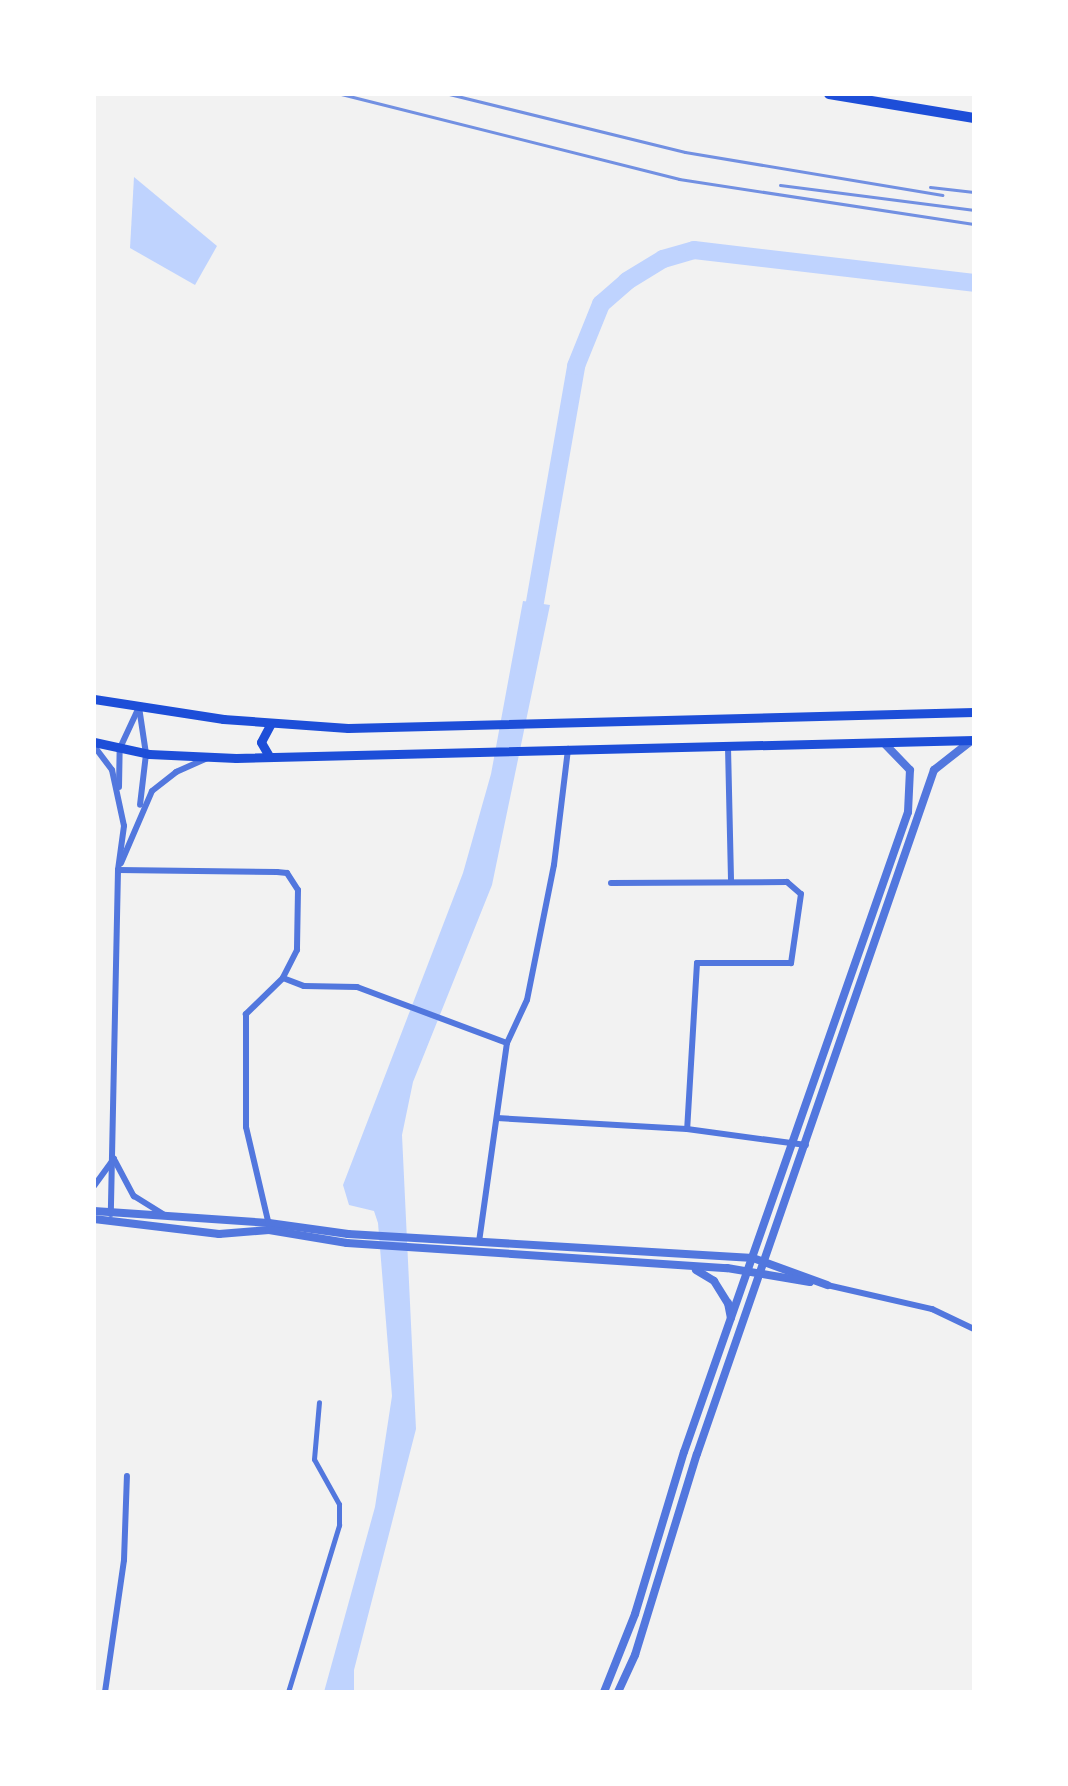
<!DOCTYPE html>
<html>
<head>
<meta charset="utf-8">
<style>
	body { margin:0 }
	#map { position:relative; width:1068px; height:1786px; overflow:hidden; background:#f2f2f2; font-family:Jost,sans-serif }
	div>[style] { position:absolute }
	.water>* { inset:0; background:#bfd3fe }
	.river>* { height:18px; margin:-9px; padding:0 9px; transform-origin:9px; border-radius:9px; background:#bfd3fe }
	.pedestrian>* { height:5px; margin:-2.5px; padding:0 2.5px; transform-origin:2.5px; border-radius:2.5px; background:#5277de }
	.minor>* { height:6px; margin:-3px; padding:0 3px; transform-origin:3px; border-radius:3px; background:#5277de }
	.tertiary>* { height:8px; margin:-4px; padding:0 4px; transform-origin:4px; border-radius:4px; background:#5277de }
	.secondary>* { height:9px; margin:-4.5px; padding:0 4.5px; transform-origin:4.5px; border-radius:4.5px; background:#1d4ed8 }
	.trunk>* { height:10px; margin:-5px; padding:0 5px; transform-origin:5px; border-radius:5px; background:#1d4ed8 }
	.rail>* { height:3px; margin:-1.5px; padding:0 1.5px; transform-origin:1.5px; border-radius:1.5px; background:#7290e2 }
	span { translate:-50% -50%; white-space:nowrap; text-align:center; line-height:1.15; -webkit-text-stroke:6px #fff; paint-order:stroke }
	.frame { position:absolute; inset:0; border:96px solid #fff; pointer-events:none }
</style>
</head>
<body>
<div id="map">
	<div class="water">
		<i style="clip-path:polygon(134px 177px,217px 246px,195px 285px,130px 248px)"></i>
		<i style="clip-path:polygon(523px 601px,550px 605px,492px 885px,413px 1082px,402px 1135px,416px 1429px,354px 1670px,354px 1692px,324px 1692px,375px 1507px,392px 1396px,378px 1223px,374px 1211px,349px 1205px,343px 1185px,463px 873px,491px 774px)"></i>
	</div>
	<div class="river">
		<i style="left:531px;top:625px;width:263px;rotate:-80.1deg"></i>
		<i style="left:576px;top:366px;width:67px;rotate:-68deg"></i>
		<i style="left:601px;top:304px;width:35px;rotate:-41deg"></i>
		<i style="left:627px;top:281px;width:42px;rotate:-31.4deg"></i>
		<i style="left:663px;top:259px;width:32px;rotate:-16deg"></i>
		<i style="left:694px;top:250px;width:282px;rotate:6.7deg"></i>
	</div>
	<div class="pedestrian">
		<i style="left:288px;top:1692px;width:175px;rotate:-73deg"></i>
		<i style="left:339px;top:1525px;width:21px;rotate:-90deg"></i>
		<i style="left:339px;top:1504px;width:51px;rotate:-119.1deg"></i>
		<i style="left:314px;top:1459px;width:57px;rotate:-85deg"></i>
	</div>
	<div class="minor">
		<i style="left:139px;top:707px;width:48px;rotate:81.5deg"></i>
		<i style="left:146px;top:754px;width:51px;rotate:96.7deg"></i>
		<i style="left:94px;top:746px;width:30px;rotate:53deg"></i>
		<i style="left:112px;top:770px;width:57px;rotate:77.9deg"></i>
		<i style="left:124px;top:826px;width:44px;rotate:97.8deg"></i>
		<i style="left:118px;top:870px;width:344px;rotate:91.2deg"></i>
		<i style="left:728px;top:747px;width:135px;rotate:88.7deg"></i>
		<i style="left:119px;top:787px;width:39px;rotate:-89deg"></i>
		<i style="left:120px;top:748px;width:45px;rotate:-65.1deg"></i>
		<i style="left:121px;top:863px;width:78px;rotate:-66.7deg"></i>
		<i style="left:152px;top:791px;width:31px;rotate:-38deg"></i>
		<i style="left:176px;top:772px;width:34px;rotate:-24deg"></i>
		<i style="left:118px;top:870px;width:159px;rotate:0.7deg"></i>
		<i style="left:277px;top:872px;width:10px;rotate:6deg"></i>
		<i style="left:287px;top:873px;width:20px;rotate:57deg"></i>
		<i style="left:298px;top:890px;width:60px;rotate:91deg"></i>
		<i style="left:297px;top:950px;width:31px;rotate:117deg"></i>
		<i style="left:283px;top:978px;width:52px;rotate:135.8deg"></i>
		<i style="left:246px;top:1014px;width:113px;rotate:90deg"></i>
		<i style="left:246px;top:1127px;width:101px;rotate:76.8deg"></i>
		<i style="left:611px;top:883px;width:176px;rotate:-0.3deg"></i>
		<i style="left:787px;top:882px;width:18px;rotate:41deg"></i>
		<i style="left:801px;top:894px;width:70px;rotate:98.2deg"></i>
		<i style="left:791px;top:963px;width:94px;rotate:180deg"></i>
		<i style="left:697px;top:963px;width:166px;rotate:93.4deg"></i>
		<i style="left:283px;top:978px;width:22px;rotate:21deg"></i>
		<i style="left:304px;top:986px;width:53px;rotate:1.1deg"></i>
		<i style="left:357px;top:987px;width:160px;rotate:20.5deg"></i>
		<i style="left:497px;top:1118px;width:190px;rotate:3.3deg"></i>
		<i style="left:687px;top:1129px;width:120px;rotate:7.7deg"></i>
		<i style="left:115px;top:1161px;width:40px;rotate:62deg"></i>
		<i style="left:134px;top:1196px;width:36px;rotate:32deg"></i>
		<i style="left:94px;top:1186px;width:34px;rotate:-54deg"></i>
		<i style="left:479px;top:1242px;width:201px;rotate:-82deg"></i>
		<i style="left:507px;top:1043px;width:47px;rotate:-65.1deg"></i>
		<i style="left:527px;top:1000px;width:138px;rotate:-78.7deg"></i>
		<i style="left:554px;top:865px;width:117px;rotate:-83.1deg"></i>
		<i style="left:827px;top:1285px;width:108px;rotate:12.9deg"></i>
		<i style="left:932px;top:1309px;width:47px;rotate:25.5deg"></i>
		<i style="left:105px;top:1692px;width:133px;rotate:-81.8deg"></i>
		<i style="left:124px;top:1560px;width:84px;rotate:-88deg"></i>
	</div>
	<div class="tertiary">
		<i style="left:94px;top:1211px;width:175px;rotate:3.9deg"></i>
		<i style="left:269px;top:1223px;width:80px;rotate:7.9deg"></i>
		<i style="left:348px;top:1234px;width:406px;rotate:3.4deg"></i>
		<i style="left:753px;top:1258px;width:79px;rotate:20deg"></i>
		<i style="left:94px;top:1219px;width:126px;rotate:6.8deg"></i>
		<i style="left:219px;top:1234px;width:50px;rotate:-4.6deg"></i>
		<i style="left:269px;top:1230px;width:79px;rotate:9.5deg"></i>
		<i style="left:347px;top:1243px;width:381px;rotate:3.8deg"></i>
		<i style="left:727px;top:1268px;width:84px;rotate:9.6deg"></i>
		<i style="left:696px;top:1270px;width:21px;rotate:31deg"></i>
		<i style="left:714px;top:1281px;width:26px;rotate:58deg"></i>
		<i style="left:728px;top:1303px;width:15px;rotate:79deg"></i>
		<i style="left:604px;top:1692px;width:84px;rotate:-68.3deg"></i>
		<i style="left:635px;top:1614px;width:169px;rotate:-73.2deg"></i>
		<i style="left:684px;top:1452px;width:678px;rotate:-70.71deg"></i>
		<i style="left:908px;top:812px;width:42px;rotate:-87.3deg"></i>
		<i style="left:910px;top:770px;width:37px;rotate:-134deg"></i>
		<i style="left:618px;top:1692px;width:41px;rotate:-65.3deg"></i>
		<i style="left:635px;top:1655px;width:210px;rotate:-72.9deg"></i>
		<i style="left:697px;top:1454px;width:724px;rotate:-70.89deg"></i>
		<i style="left:934px;top:770px;width:47px;rotate:-38.1deg"></i>
	</div>
	<div class="secondary">
		<i style="left:94px;top:699px;width:131px;rotate:8.8deg"></i>
		<i style="left:223px;top:719px;width:125px;rotate:4.1deg"></i>
		<i style="left:348px;top:728px;width:626px;rotate:-1.46deg"></i>
		<i style="left:94px;top:742px;width:56px;rotate:12.3deg"></i>
		<i style="left:149px;top:754px;width:87px;rotate:2.6deg"></i>
		<i style="left:236px;top:758px;width:738px;rotate:-1.4deg"></i>
		<i style="left:269px;top:756px;width:16px;rotate:-120deg"></i>
		<i style="left:261px;top:742px;width:21px;rotate:-62deg"></i>
	</div>
	<div class="trunk">
		<i style="left:829px;top:94px;width:147px;rotate:9.4deg"></i>
	</div>
	<div class="rail">
		<i style="left:341px;top:94px;width:349px;rotate:14.1deg"></i>
		<i style="left:679px;top:179px;width:298px;rotate:8.7deg"></i>
		<i style="left:449px;top:94px;width:243px;rotate:13.8deg"></i>
		<i style="left:685px;top:152px;width:261px;rotate:9.5deg"></i>
		<i style="left:780px;top:185px;width:196px;rotate:7.3deg"></i>
		<i style="left:930px;top:187px;width:44px;rotate:6.5deg"></i>
	</div>
	<div class="frame"></div>
</div>
</body>
</html>
